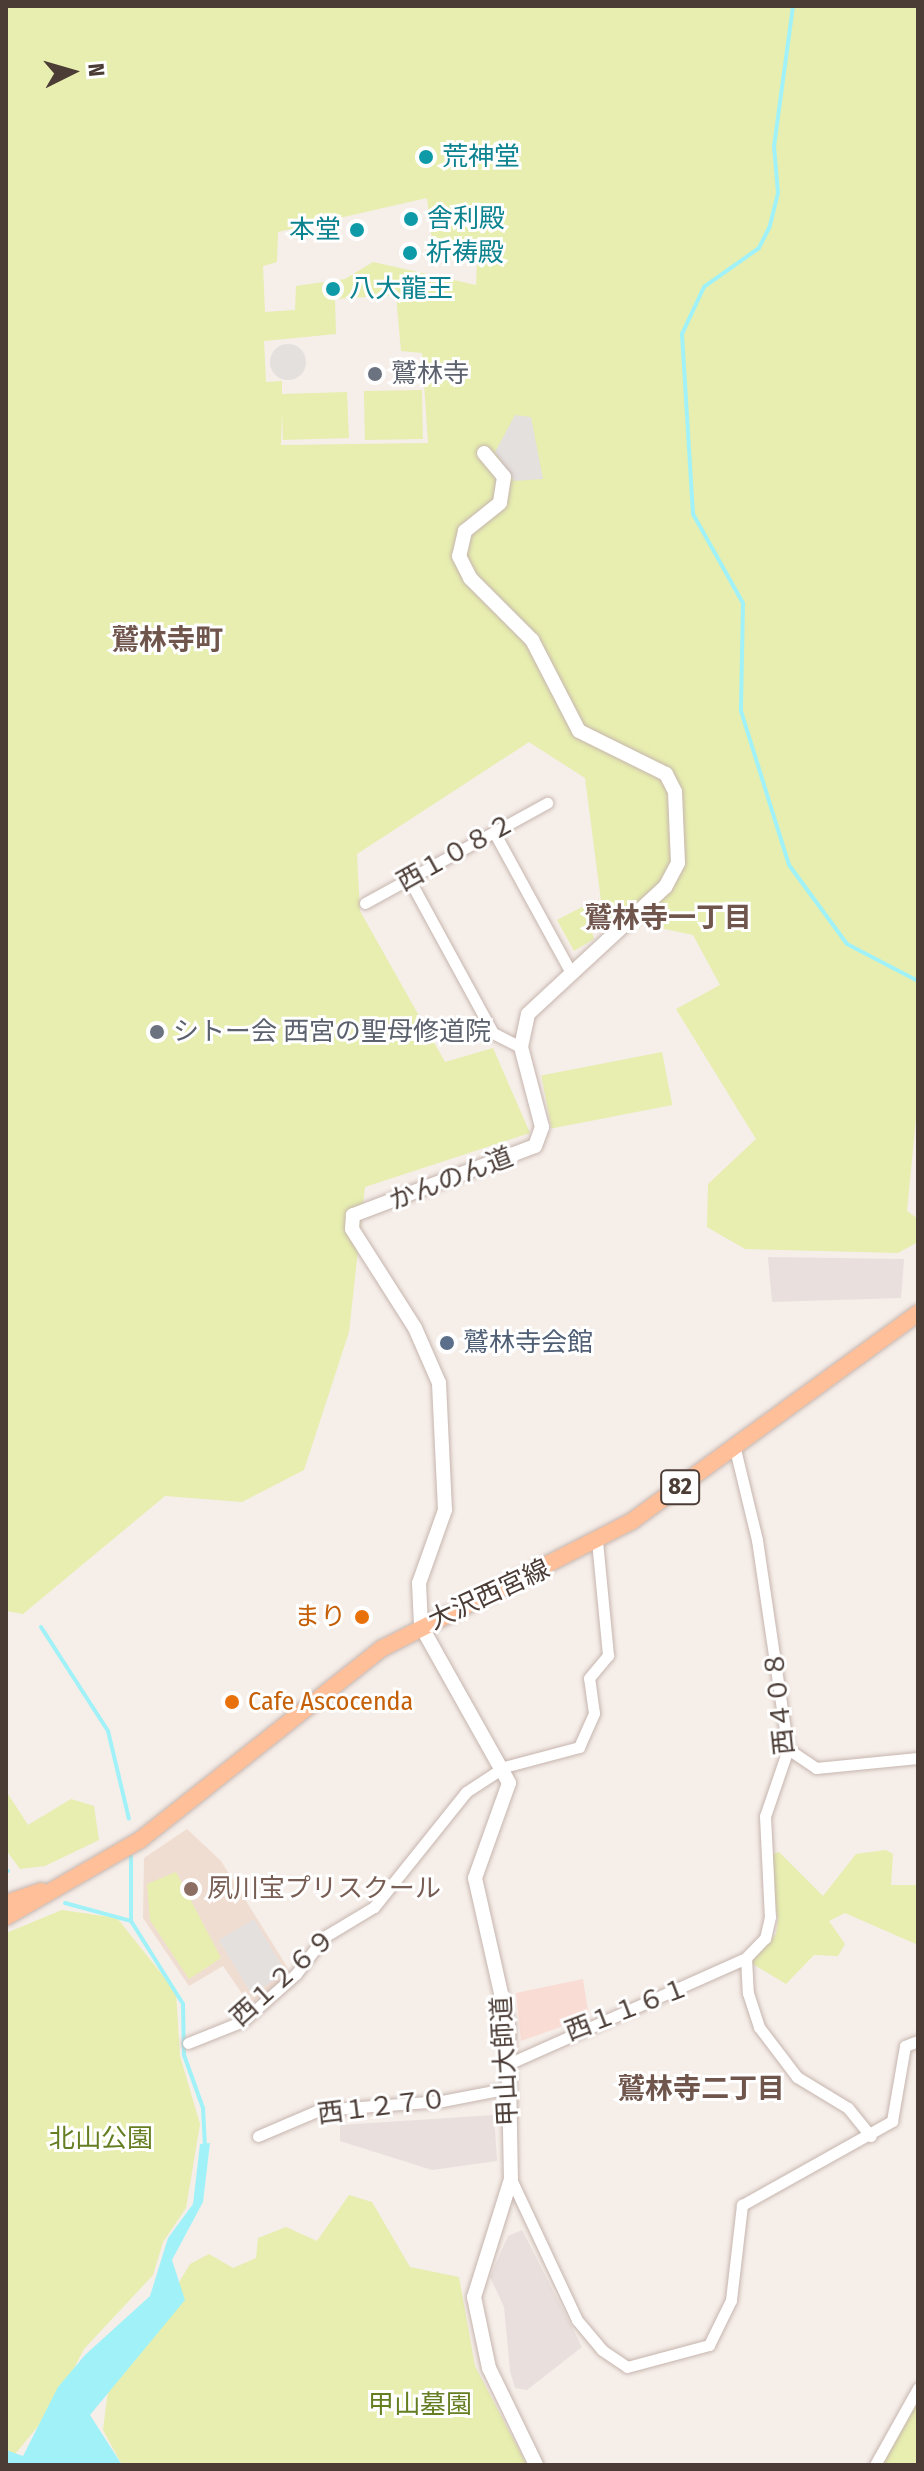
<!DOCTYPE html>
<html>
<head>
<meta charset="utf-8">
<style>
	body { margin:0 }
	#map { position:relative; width:924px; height:2471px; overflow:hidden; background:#f6eee9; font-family:"Fira Sans Condensed","Noto Sans JP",sans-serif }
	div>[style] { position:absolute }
	.commercial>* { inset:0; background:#f9dcd3 }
	.industrial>* { inset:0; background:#e9e0de }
	.education>* { inset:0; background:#f0ddd2 }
	.green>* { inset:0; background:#e7eeaf; transform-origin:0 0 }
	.parking>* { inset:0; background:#e4e0de; transform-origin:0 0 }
	.round { border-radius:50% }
	.water>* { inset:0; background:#a1f2f8 }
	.stream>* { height:4px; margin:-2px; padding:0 2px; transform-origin:2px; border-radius:2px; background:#a1f2f8 }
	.roads { filter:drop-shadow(0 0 2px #c6b5ae) drop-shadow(0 0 2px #c6b5ae) }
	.minor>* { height:11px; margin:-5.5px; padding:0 5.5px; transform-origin:5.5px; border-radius:5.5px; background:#fff }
	.tertiary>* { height:14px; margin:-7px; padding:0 7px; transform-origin:7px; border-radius:7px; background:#fff }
	.primary>* { height:16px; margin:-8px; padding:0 8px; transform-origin:8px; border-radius:8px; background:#ffbf99 }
	.dots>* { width:22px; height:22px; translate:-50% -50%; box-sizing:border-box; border:4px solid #fff; border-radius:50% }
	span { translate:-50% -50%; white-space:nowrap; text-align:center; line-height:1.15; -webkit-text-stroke:6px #fff; paint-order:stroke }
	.shield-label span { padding:2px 6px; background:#fff; border:2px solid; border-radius:6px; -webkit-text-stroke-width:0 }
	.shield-label { font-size:24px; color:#4b3c36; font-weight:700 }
	.culture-label { font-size:26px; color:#0d838f }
	.left { translate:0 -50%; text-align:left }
	.right { translate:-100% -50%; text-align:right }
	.worship-label { font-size:26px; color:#5b616d }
	.street-label { font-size:26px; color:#4b3c36 }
	.service-label { font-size:26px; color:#4e5e75 }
	.food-label { font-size:26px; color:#c56008 }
	.education-label { font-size:26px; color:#785e54 }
	.park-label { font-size:26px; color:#657e22 }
	.neighbourhood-label { font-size:28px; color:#6f554c; font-weight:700 }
	.frame { position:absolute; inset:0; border:8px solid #4b3c36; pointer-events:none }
	.north { position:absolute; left:32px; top:32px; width:80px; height:80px; -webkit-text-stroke:6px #fff; paint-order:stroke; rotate:85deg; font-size:22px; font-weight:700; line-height:32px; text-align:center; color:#4b3c36 }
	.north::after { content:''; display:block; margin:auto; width:28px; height:36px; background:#4b3c36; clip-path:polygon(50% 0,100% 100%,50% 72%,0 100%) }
</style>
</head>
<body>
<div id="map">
	<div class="commercial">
		<i style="clip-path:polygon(583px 1979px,589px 2017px,521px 2041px,516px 1993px)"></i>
	</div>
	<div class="industrial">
		<i style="clip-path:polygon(768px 1257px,904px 1259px,901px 1298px,772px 1302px)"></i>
		<i style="clip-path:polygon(494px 2115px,497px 2161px,432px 2170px,340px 2141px,340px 2125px)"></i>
		<i style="clip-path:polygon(522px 2230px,582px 2347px,527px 2390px,515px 2388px,510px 2371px,504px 2307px,490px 2277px,508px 2236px)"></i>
	</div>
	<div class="education">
		<i style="clip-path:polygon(187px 1829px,221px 1861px,291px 1973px,250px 2005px,223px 1966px,189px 1986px,143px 1918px,144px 1858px)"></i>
	</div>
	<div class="green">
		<i style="clip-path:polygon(evenodd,6px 6px,918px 6px,918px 1097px,907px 1211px,918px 1219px,918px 1242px,898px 1253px,745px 1249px,707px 1227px,708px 1184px,756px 1139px,676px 1009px,720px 985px,693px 935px,603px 916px,585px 778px,529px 742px,357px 854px,360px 911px,445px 1062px,493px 1048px,530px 1133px,365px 1187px,349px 1332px,304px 1470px,242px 1502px,165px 1496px,23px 1614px,6px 1611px,6px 6px,427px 198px,434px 257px,477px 262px,476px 285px,373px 262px,345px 279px,296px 286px,295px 310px,265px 312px,263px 266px,277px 262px,278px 232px,427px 198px,6px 6px,396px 295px,401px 351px,422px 353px,428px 443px,281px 445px,282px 413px,283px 440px,349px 438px,347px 392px,282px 394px,282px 381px,266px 382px,264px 341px,336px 334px,335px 299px,396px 295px)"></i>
		<i style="left:422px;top:390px;width:49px;height:58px;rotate:89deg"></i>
		<i style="clip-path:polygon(584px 906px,594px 939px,574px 951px,557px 920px)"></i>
		<i style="left:662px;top:1052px;width:54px;height:123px;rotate:79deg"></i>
		<i style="clip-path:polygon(6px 1791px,28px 1825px,71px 1799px,94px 1806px,99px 1840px,45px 1866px,20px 1869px,6px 1850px)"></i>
		<i style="clip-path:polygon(886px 1850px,893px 1854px,891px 1885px,918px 1885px,918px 1945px,845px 1913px,829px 1921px,845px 1944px,838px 1956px,814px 1955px,786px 1984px,751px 1963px,776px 1934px,778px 1919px,764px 1857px,779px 1852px,823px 1896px,856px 1854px)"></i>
		<i style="clip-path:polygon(176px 1872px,221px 1958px,189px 1979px,150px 1920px,147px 1884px)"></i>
		<i style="clip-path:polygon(62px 1910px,117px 1918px,176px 1992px,180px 2056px,200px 2124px,186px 2208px,163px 2242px,153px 2275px,84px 2349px,53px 2408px,6px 2465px,6px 1933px)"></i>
		<i style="clip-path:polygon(349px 2195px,372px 2202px,410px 2267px,459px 2277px,475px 2366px,527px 2465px,122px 2465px,103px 2430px,110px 2375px,146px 2338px,190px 2264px,209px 2254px,233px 2268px,256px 2258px,258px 2238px,286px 2227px,317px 2241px)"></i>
		<i style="clip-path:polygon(918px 2399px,918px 2465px,881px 2465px,887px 2452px)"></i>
	</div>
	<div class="parking">
		<i class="round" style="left:270px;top:344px;width:36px;height:36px"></i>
		<i style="clip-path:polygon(515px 415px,531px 417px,543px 479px,514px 481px,495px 452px)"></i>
		<i style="left:254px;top:1919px;width:63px;height:41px;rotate:59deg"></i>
	</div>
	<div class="water">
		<i style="clip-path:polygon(210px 2143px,203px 2202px,172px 2260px,185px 2300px,90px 2415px,122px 2465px,6px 2465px,6px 2450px,23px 2456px,58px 2387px,85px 2355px,150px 2296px,168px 2238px,193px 2204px,200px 2144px)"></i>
	</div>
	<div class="stream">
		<i style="left:793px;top:6px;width:141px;rotate:97.7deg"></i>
		<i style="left:774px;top:146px;width:47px;rotate:85.1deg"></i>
		<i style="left:778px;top:193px;width:36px;rotate:104deg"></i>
		<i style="left:769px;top:228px;width:22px;rotate:117deg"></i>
		<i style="left:759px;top:248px;width:67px;rotate:144.7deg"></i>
		<i style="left:704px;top:287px;width:52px;rotate:115.1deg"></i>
		<i style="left:682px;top:334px;width:180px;rotate:86.5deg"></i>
		<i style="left:693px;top:514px;width:102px;rotate:60.7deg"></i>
		<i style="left:743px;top:603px;width:108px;rotate:91.1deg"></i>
		<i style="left:741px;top:711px;width:161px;rotate:72.7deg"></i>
		<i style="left:789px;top:865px;width:98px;rotate:53.7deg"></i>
		<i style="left:847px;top:944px;width:80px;rotate:27.5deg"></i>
		<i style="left:41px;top:1627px;width:124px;rotate:57.2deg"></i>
		<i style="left:108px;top:1731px;width:90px;rotate:76.6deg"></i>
		<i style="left:131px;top:1857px;width:64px;rotate:90deg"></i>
		<i style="left:131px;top:1921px;width:98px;rotate:57.9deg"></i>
		<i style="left:183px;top:2004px;width:51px;rotate:88.9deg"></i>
		<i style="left:184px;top:2055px;width:56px;rotate:70.3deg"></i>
		<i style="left:203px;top:2108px;width:40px;rotate:87.1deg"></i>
		<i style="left:6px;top:1871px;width:2px"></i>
		<i style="left:65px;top:1903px;width:68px;rotate:15.3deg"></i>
	</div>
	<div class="roads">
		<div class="minor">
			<i style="left:494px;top:832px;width:156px;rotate:61.3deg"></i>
			<i style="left:409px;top:879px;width:175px;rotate:61.4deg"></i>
			<i style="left:493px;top:1033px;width:31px;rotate:27deg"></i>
			<i style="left:365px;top:903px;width:208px;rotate:-28.8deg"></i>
			<i style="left:735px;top:1449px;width:94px;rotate:76.4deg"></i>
			<i style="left:757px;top:1540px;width:211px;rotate:81.6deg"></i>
			<i style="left:788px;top:1749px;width:71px;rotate:108.9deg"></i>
			<i style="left:765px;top:1816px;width:101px;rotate:87.2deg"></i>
			<i style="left:770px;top:1917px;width:22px;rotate:103deg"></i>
			<i style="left:765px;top:1938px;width:28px;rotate:134deg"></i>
			<i style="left:746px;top:1958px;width:35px;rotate:87deg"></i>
			<i style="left:748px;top:1993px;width:36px;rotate:72deg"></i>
			<i style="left:759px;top:2027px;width:63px;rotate:52.8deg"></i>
			<i style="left:797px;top:2077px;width:60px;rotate:31.3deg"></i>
			<i style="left:848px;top:2108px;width:36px;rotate:51deg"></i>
			<i style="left:788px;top:1749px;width:34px;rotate:34deg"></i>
			<i style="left:816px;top:1768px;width:102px;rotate:-5.6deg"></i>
			<i style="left:188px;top:2043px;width:59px;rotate:-21.8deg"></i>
			<i style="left:243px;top:2021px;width:71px;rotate:-41.6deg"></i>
			<i style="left:296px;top:1974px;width:46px;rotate:-52.9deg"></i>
			<i style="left:324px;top:1937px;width:58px;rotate:-31deg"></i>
			<i style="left:374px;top:1907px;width:147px;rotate:-51.3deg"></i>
			<i style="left:466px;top:1792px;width:45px;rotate:-33.3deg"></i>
			<i style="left:504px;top:1767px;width:78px;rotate:-14.9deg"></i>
			<i style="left:579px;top:1747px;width:37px;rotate:-66deg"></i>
			<i style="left:594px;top:1713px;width:35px;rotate:-98deg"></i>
			<i style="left:589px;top:1678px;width:30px;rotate:-50deg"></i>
			<i style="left:608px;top:1655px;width:115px;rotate:-95.5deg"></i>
			<i style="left:508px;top:2064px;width:261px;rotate:-24deg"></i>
			<i style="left:258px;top:2136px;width:66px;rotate:-23.1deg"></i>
			<i style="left:319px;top:2110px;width:123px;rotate:-4.2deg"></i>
			<i style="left:442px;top:2101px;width:68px;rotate:-11deg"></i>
			<i style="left:511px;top:2179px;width:156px;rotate:64.9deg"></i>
			<i style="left:577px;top:2320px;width:39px;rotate:50deg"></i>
			<i style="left:602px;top:2350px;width:30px;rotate:34deg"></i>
			<i style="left:627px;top:2367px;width:85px;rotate:-15deg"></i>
			<i style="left:709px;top:2345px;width:50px;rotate:-63.9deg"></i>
			<i style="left:731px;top:2300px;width:96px;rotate:-83.4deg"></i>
			<i style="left:742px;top:2205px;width:172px;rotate:-29.2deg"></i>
			<i style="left:892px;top:2121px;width:76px;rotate:-80.2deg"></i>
			<i style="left:905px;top:2046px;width:14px;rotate:-21deg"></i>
			<i style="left:875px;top:2465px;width:88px;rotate:-60.8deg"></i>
		</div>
		<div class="tertiary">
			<i style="left:484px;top:453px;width:31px;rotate:50deg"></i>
			<i style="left:504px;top:477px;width:26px;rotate:99deg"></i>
			<i style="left:500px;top:503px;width:45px;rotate:141.3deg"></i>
			<i style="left:465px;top:531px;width:26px;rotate:103deg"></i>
			<i style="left:459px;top:556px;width:25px;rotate:63deg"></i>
			<i style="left:470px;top:578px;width:88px;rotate:45deg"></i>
			<i style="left:532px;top:640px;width:102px;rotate:62.7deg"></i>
			<i style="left:579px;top:731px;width:97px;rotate:26.3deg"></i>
			<i style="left:666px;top:774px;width:20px;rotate:63deg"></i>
			<i style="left:675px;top:792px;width:71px;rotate:87.6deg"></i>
			<i style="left:678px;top:863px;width:27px;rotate:118deg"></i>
			<i style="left:665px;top:887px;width:187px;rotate:137.2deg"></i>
			<i style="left:528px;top:1014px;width:34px;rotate:102deg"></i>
			<i style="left:521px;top:1047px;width:83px;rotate:75.3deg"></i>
			<i style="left:542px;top:1127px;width:20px;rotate:110deg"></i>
			<i style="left:535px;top:1146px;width:195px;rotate:159.2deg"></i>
			<i style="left:353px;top:1215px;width:14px;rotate:94deg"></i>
			<i style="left:352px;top:1229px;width:117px;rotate:57.5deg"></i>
			<i style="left:415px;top:1328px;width:60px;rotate:66.4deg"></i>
			<i style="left:439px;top:1383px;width:127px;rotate:87.3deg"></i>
			<i style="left:445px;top:1510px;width:77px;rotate:109.6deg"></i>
			<i style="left:419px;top:1583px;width:43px;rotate:87.3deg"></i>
			<i style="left:421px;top:1626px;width:180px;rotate:60.7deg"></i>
			<i style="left:509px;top:1783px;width:101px;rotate:109.7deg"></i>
			<i style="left:475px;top:1878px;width:151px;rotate:77.3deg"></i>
			<i style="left:508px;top:2025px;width:154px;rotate:88.9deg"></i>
			<i style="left:511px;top:2179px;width:124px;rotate:107.4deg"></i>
			<i style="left:474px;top:2297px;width:73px;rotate:78.1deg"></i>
			<i style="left:489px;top:2368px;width:108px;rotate:64.1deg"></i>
		</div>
		<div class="primary">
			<i style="left:6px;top:1903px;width:37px;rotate:-19deg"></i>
			<i style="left:6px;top:1917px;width:155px;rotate:-29.9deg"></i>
			<i style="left:140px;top:1840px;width:308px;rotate:-38.4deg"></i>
			<i style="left:381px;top:1649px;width:282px;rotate:-27deg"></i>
			<i style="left:632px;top:1521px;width:354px;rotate:-36deg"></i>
		</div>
	</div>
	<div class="dots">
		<i style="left:426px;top:157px;background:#0f9aa8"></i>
		<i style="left:411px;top:219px;background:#0f9aa8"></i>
		<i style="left:357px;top:230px;background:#0f9aa8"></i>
		<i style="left:410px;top:253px;background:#0f9aa8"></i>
		<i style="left:333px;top:289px;background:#0f9aa8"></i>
		<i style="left:375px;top:374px;background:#6b7280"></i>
		<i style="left:157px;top:1032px;background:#6b7280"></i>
		<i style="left:447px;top:1343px;background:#5c6f8a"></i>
		<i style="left:362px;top:1617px;background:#e8710a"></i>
		<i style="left:232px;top:1702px;background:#e8710a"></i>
		<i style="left:191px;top:1889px;background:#8d6e63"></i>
	</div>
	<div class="shield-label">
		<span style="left:680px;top:1487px">82</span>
	</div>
	<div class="culture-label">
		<span class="left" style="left:442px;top:157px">荒神堂</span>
		<span class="left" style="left:427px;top:219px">舎利殿</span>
		<span class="right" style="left:341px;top:230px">本堂</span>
		<span class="left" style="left:426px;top:253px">祈祷殿</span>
		<span class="left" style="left:349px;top:289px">八大龍王</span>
	</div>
	<div class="worship-label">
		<span class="left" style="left:391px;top:374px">鷲林寺</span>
		<span class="left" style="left:173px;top:1032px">シトー会 西宮の聖母修道院</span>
	</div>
	<div class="street-label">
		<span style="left:456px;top:853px;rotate:-29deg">西１０８２</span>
		<span style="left:451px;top:1179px;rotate:-21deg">かんのん道</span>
		<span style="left:489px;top:1595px;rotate:-25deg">大沢西宮線</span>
		<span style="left:780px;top:1703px;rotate:-96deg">西４０８</span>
		<span style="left:283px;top:1978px;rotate:-42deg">西１２６９</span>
		<span style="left:627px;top:2010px;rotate:-21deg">西１１６１</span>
		<span style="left:505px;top:2061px;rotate:-93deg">甲山大師道</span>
		<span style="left:382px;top:2107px;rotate:-7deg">西１２７０</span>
	</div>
	<div class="service-label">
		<span class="left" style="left:463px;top:1343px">鷲林寺会館</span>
	</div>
	<div class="food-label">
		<span class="right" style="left:346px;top:1617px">まり</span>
		<span class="left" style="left:248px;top:1702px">Cafe Ascocenda</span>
	</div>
	<div class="education-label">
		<span class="left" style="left:207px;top:1889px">夙川宝プリスクール</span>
	</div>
	<div class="park-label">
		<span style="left:101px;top:2139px">北山公園</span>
		<span style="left:420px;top:2405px">甲山墓園</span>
	</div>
	<div class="neighbourhood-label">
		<span style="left:167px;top:640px">鷲林寺町</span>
		<span style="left:668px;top:918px">鷲林寺一丁目</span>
		<span style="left:701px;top:2089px">鷲林寺二丁目</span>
	</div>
	<div class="frame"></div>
	<div class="north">N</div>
</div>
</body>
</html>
